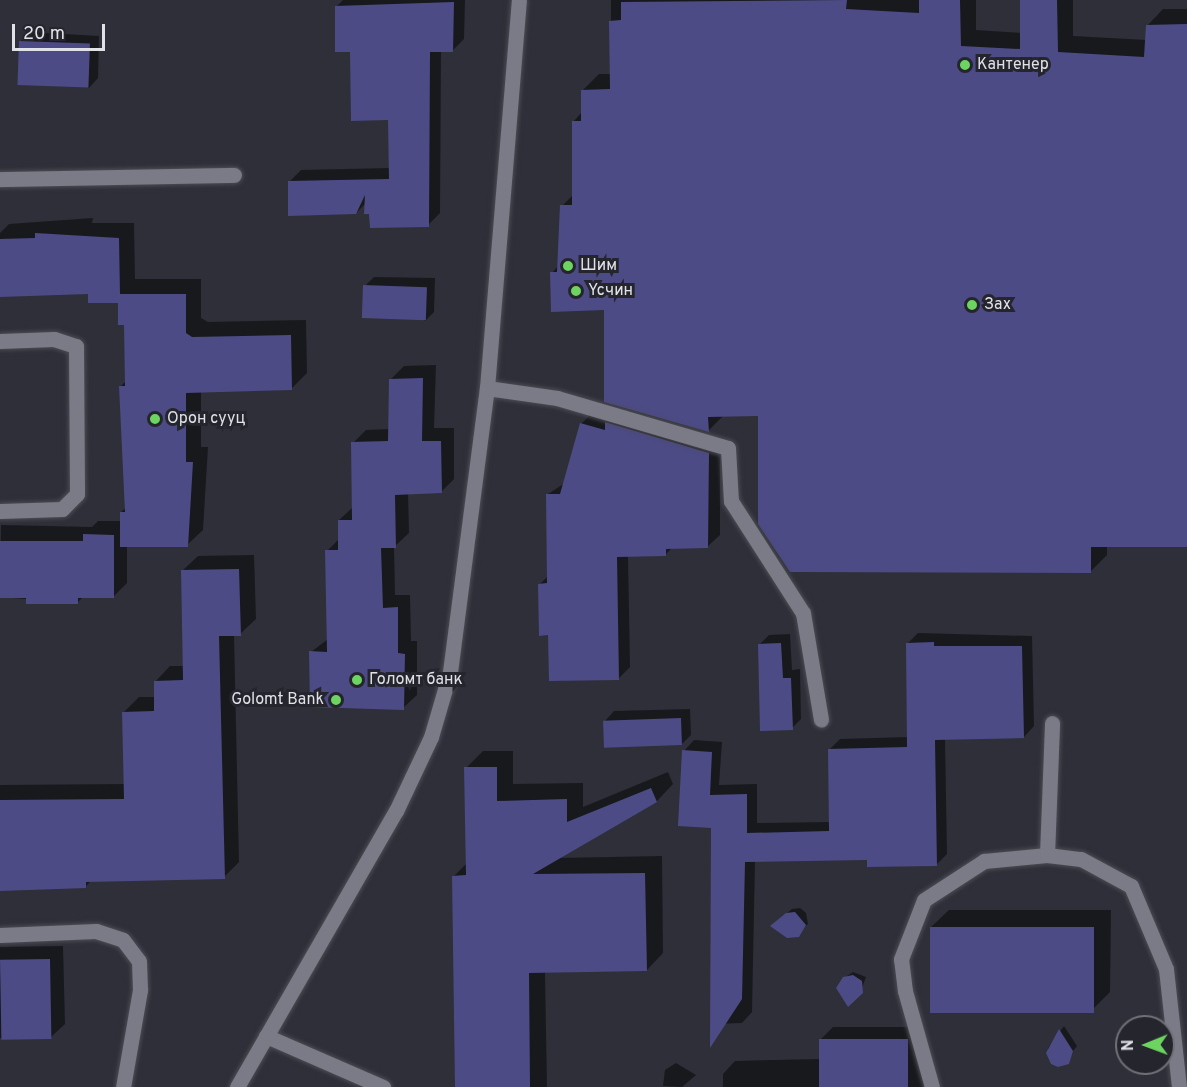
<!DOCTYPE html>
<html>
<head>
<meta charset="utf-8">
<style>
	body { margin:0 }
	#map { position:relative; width:1187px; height:1087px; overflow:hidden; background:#2e2f38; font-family:Overpass,sans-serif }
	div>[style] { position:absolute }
	.shadow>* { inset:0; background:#0007 }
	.building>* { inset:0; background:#4d4b85; transform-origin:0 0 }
	.roads { filter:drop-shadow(0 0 2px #4c4c54) drop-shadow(0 0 2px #4c4c54) }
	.minor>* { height:15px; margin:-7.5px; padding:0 7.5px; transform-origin:7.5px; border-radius:7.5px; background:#7b7b87 }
	.dots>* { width:16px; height:16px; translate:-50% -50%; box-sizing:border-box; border:3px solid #25252e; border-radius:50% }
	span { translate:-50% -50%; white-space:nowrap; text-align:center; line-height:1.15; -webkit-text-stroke:6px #25252e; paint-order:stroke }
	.poi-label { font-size:16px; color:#e1e2e8 }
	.left { translate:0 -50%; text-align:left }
	.right { translate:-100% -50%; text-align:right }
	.north { position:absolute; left:1115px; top:1015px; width:60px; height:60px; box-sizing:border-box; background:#25252e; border:2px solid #707178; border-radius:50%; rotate:269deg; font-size:16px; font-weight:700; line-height:24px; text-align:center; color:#e1e2e8 }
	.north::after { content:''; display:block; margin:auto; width:21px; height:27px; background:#6dd361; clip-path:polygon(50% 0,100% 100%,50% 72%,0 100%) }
	.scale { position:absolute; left:12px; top:24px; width:93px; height:27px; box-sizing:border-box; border:3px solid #e1e2e8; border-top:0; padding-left:8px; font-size:18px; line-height:21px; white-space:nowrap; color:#e1e2e8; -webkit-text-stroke:4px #25252e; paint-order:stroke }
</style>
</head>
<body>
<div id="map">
	<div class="shadow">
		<i style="clip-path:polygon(343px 0,465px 0,464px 39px,452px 51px,441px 51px,440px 213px,428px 225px,371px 213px,366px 203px,356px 213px,289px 182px,301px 170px,390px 168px,390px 119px,352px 51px,337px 6px)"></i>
		<i style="clip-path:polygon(611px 0,976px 0,976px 30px,1022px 33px,1021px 0,1073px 0,1073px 36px,1147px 40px,1147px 26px,1163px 9px,1187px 9px,1187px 545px,1107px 546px,1107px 555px,1091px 571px,759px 415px,724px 415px,708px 431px,605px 309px,552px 273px,558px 266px,562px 206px,574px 194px,573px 122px,582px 112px,582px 91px,599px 74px,611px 74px)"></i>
		<i style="clip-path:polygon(30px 32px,99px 36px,98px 78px,89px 88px,21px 41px)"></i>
		<i style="clip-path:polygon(93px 218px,92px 223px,134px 223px,135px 279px,201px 279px,201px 318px,208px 322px,306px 320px,307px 373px,291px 389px,201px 391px,201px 447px,208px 447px,203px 530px,187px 545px,127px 546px,127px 583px,113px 597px,83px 597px,77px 603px,0 597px,1px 525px,92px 527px,98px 521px,121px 521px,121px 512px,127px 507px,120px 387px,126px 381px,126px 324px,119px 302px,90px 293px,0 295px,0 233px,9px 224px)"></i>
		<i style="clip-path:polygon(374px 277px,435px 278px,434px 312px,425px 321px,365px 286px)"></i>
		<i style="clip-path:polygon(436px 365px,434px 428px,454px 428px,454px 479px,441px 492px,408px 493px,409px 533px,394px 547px,395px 595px,410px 595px,411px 641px,417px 641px,417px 695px,403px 708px,311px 652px,328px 639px,327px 551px,340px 538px,339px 520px,353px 507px,353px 443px,366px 430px,390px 429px,391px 379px,404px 366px)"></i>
		<i style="clip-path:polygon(593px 412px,720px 441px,720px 535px,708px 546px,673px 547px,666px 554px,628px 555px,630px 667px,618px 679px,550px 634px,540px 584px,549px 575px,548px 494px,565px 483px,581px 424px)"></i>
		<i style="clip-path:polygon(254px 555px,256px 619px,240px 634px,234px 634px,239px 862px,224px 877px,91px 881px,85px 887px,0 889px,0 785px,125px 784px,123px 713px,139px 697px,155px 697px,155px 682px,170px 666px,184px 666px,182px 571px,198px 556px)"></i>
		<i style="clip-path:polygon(918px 633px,1032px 636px,1034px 726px,1024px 737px,945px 738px,947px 854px,936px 865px,869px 859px,755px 861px,752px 1012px,742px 1023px,712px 1024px,712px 826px,684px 751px,694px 740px,722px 742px,719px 785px,757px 784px,757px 823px,831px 822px,829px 750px,840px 739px,908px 737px,908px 643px)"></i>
		<i style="clip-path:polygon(790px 634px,792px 670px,800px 669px,801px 719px,792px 728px,760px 644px,769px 635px)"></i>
		<i style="clip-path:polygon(690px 709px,691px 735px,682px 744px,605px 721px,614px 711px)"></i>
		<i style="clip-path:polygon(483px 751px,513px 751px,513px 784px,583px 783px,583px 807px,668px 772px,673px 784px,657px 801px,558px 858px,662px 856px,663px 953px,647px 970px,545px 971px,547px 1087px,457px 1087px,454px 876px,467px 863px,466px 768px)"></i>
		<i style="clip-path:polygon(800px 908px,806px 913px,808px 924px,791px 937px,776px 922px,792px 909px)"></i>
		<i style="clip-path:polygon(949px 910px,1111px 910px,1110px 992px,1092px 1010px,931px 927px)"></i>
		<i style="clip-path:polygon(63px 946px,65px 1024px,51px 1037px,0 1038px,0 947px)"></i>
		<i style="clip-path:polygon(853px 972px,866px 977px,859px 996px,841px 980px)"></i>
		<i style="clip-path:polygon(1064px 1026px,1077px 1046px,1062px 1065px,1052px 1062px,1048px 1048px)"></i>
		<i style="clip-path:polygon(833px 1027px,920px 1027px,929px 1081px,923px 1087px,723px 1087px,723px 1074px,735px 1061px,820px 1059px,820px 1040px)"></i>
		<i style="clip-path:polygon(676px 1063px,696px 1075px,682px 1087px,663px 1086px,665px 1070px)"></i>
	</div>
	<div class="building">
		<i style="clip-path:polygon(847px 0,846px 9px,919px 13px,919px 0,960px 0,961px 46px,1020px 49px,1020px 0,1057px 0,1058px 52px,1144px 57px,1146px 25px,1187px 24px,1187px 547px,1091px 547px,1091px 573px,790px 572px,758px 524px,758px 416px,708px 417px,709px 432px,604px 402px,604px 310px,551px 312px,550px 272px,557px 272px,560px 205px,572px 205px,572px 121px,581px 121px,581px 90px,610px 89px,609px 21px,621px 20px,621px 2px)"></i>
		<i style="clip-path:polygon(454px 2px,453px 52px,430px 52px,429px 227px,370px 228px,369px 214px,364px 214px,365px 195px,356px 214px,288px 216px,288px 181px,389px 179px,388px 120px,351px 121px,350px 52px,335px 52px,335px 6px)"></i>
		<i style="left:19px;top:41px;width:71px;height:44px;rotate:2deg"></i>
		<i style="clip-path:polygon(35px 233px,119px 238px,120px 294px,186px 294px,186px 333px,192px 337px,291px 335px,292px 390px,186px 393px,186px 462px,193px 462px,188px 547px,120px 547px,120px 512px,125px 512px,119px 386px,125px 386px,124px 325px,118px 325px,118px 303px,88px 303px,88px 294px,0 297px,0 239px,35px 238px)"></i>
		<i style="left:363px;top:285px;width:64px;height:33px;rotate:2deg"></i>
		<i style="clip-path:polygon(423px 378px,422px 441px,441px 441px,442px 493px,395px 495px,396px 548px,381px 548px,383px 608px,398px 607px,398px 653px,405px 654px,404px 710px,310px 707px,309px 651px,327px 652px,325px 550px,338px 550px,338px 520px,352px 520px,351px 442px,388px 441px,389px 379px)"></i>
		<i style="clip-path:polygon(605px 422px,709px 453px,708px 548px,666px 549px,666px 556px,617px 557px,619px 680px,549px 681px,548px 635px,539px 636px,538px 584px,547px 583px,546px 494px,560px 494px,580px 423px,605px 430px)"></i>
		<i style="clip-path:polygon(83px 534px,114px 535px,114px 598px,78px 598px,78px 604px,26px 604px,26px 598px,0 598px,0 541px,83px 541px)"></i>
		<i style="clip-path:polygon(239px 569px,241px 636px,219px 636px,225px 879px,86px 882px,86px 888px,0 891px,0 800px,124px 799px,122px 712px,154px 711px,154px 681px,183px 680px,181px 570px)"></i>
		<i style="clip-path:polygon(934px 642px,934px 646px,1022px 646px,1024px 738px,935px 740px,937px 866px,867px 867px,867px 860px,745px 862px,742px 999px,710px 1048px,711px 828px,678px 826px,682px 750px,712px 752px,710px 795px,747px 794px,747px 833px,829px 831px,828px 749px,907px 747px,906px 643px)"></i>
		<i style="clip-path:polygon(781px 643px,783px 678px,791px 678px,793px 730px,760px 731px,758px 644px)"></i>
		<i style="left:681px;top:718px;width:27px;height:78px;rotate:88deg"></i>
		<i style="clip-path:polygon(464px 767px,497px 767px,497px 801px,567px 799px,567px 822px,651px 788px,657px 802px,533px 874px,645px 873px,647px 971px,529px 973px,530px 1087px,455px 1087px,452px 876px,466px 875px)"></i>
		<i style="clip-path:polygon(795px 912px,806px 925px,799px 937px,787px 938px,770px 926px,786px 913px)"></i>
		<i style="left:930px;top:927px;width:164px;height:86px"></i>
		<i style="left:50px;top:959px;width:80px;height:50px;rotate:89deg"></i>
		<i style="clip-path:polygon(853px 975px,862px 981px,863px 993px,848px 1007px,836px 988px,843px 977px)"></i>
		<i style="clip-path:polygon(1059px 1029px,1073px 1051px,1069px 1064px,1058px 1067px,1051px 1064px,1046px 1053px)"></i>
		<i style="left:819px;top:1039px;width:89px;height:48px"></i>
	</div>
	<div class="roads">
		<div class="minor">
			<i style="left:0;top:179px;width:234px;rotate:-1deg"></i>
			<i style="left:0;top:341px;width:54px;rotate:-2.1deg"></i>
			<i style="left:54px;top:339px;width:23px;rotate:18deg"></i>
			<i style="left:76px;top:346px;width:148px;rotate:89.6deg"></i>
			<i style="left:77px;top:494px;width:21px;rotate:135deg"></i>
			<i style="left:62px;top:509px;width:62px;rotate:178.2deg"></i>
			<i style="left:487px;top:388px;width:71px;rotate:8.1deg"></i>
			<i style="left:557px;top:398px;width:178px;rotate:16.3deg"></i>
			<i style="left:728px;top:448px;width:53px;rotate:86.8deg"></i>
			<i style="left:731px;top:501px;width:133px;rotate:57.3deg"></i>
			<i style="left:803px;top:613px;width:108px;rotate:80.4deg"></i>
			<i style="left:1047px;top:855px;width:132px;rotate:-87.8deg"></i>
			<i style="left:0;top:935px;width:96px;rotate:-2.4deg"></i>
			<i style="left:96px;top:931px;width:28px;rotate:18deg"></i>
			<i style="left:123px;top:940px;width:26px;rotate:53deg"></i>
			<i style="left:139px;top:961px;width:29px;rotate:88deg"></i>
			<i style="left:140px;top:990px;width:98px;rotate:99.9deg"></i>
			<i style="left:266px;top:1036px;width:128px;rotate:23.6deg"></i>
			<i style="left:237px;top:1087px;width:319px;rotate:-60.1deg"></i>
			<i style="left:396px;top:811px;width:82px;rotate:-64.7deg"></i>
			<i style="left:431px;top:737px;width:68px;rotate:-73.7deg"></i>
			<i style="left:450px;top:672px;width:286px;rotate:-82.6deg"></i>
			<i style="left:487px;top:388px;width:389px;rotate:-85.3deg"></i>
			<i style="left:932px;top:1087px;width:100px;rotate:-105.7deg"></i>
			<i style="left:905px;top:991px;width:32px;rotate:-97deg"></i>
			<i style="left:901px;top:959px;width:63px;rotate:-68.7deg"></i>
			<i style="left:924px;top:900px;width:72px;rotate:-33deg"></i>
			<i style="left:984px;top:861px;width:63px;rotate:-5.4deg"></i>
			<i style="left:1047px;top:855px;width:34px;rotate:7deg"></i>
			<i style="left:1081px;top:859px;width:57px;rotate:28.4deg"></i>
			<i style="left:1131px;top:886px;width:90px;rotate:67.1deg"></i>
			<i style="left:1166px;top:969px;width:119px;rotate:83.7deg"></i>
		</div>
	</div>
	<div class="dots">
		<i style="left:965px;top:65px;background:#6dd361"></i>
		<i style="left:568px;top:266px;background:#6dd361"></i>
		<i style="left:576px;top:291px;background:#6dd361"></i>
		<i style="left:972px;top:305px;background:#6dd361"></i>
		<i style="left:155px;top:419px;background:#6dd361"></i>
		<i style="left:357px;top:680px;background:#6dd361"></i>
		<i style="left:336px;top:700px;background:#6dd361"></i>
	</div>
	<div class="poi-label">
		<span class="left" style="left:977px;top:65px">Кантенер</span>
		<span class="left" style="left:580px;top:266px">Шим</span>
		<span class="left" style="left:588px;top:291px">Үсчин</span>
		<span class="left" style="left:984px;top:305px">Зах</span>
		<span class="left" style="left:167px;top:419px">Орон сууц</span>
		<span class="left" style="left:369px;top:680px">Голомт банк</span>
		<span class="right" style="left:324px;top:700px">Golomt Bank</span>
	</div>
	<div class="north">N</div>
	<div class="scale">20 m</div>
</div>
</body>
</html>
